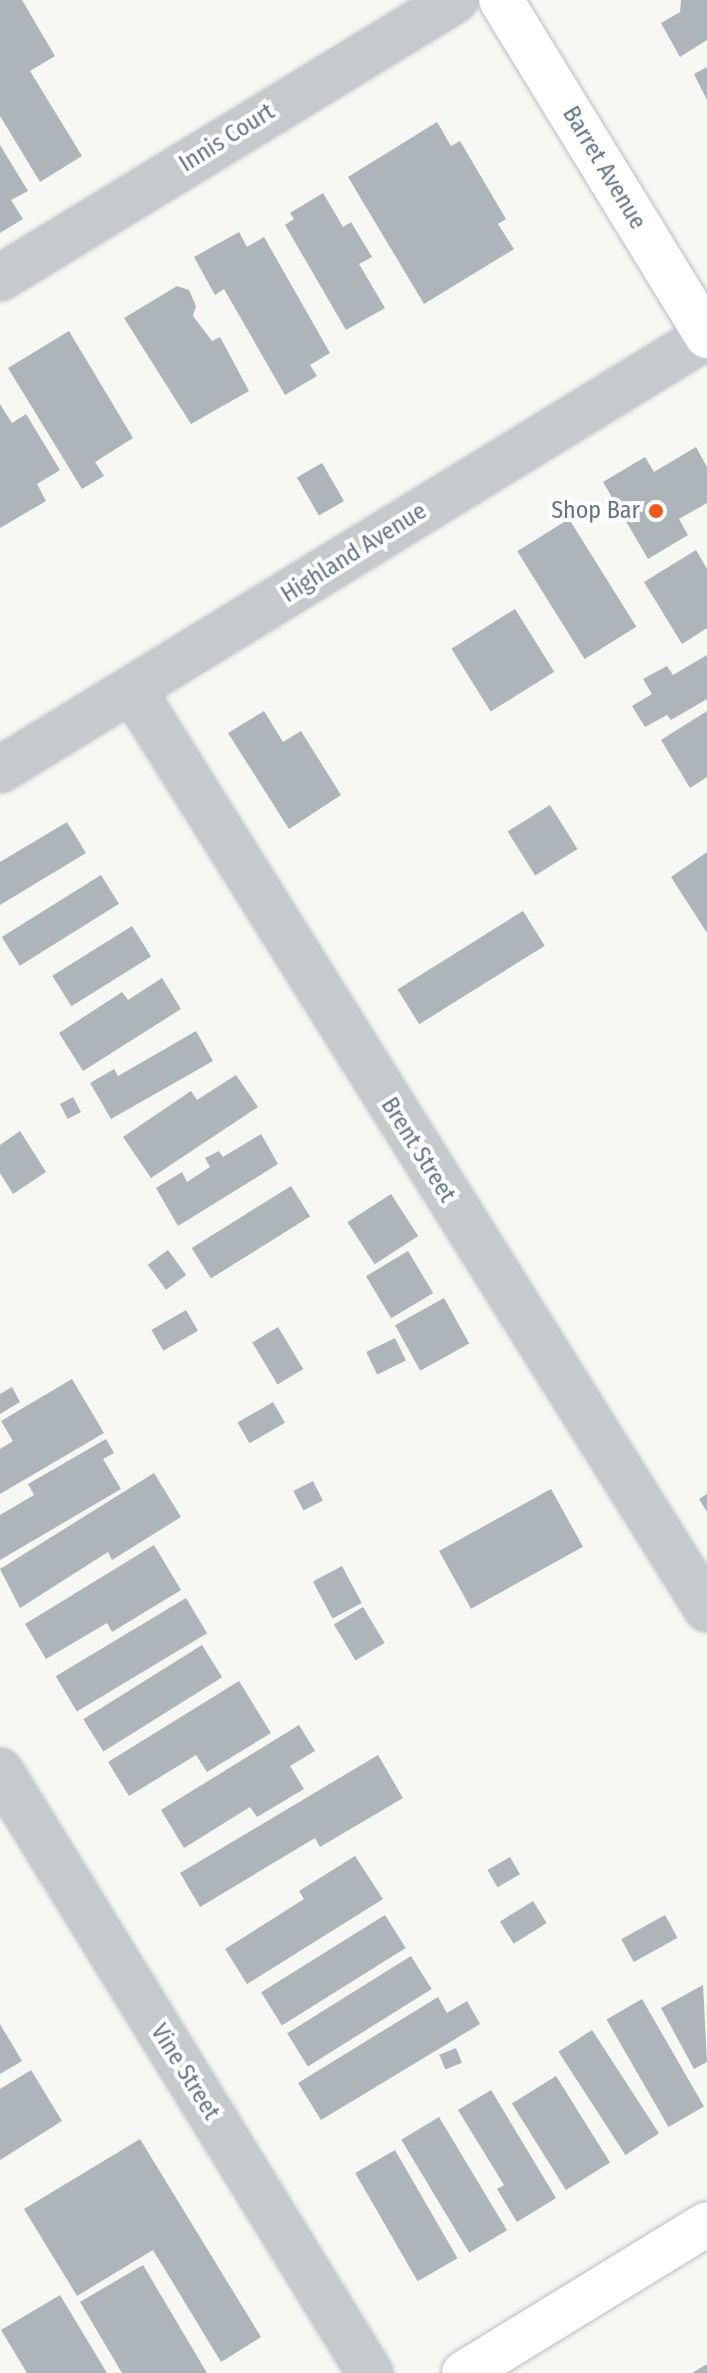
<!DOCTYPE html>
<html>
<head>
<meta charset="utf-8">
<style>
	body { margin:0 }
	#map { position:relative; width:707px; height:2373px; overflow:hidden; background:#f7f7f4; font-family:"Fira Sans Condensed",sans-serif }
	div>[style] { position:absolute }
	.building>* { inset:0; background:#adb5bb; transform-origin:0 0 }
	.roads { filter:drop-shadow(0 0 2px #b8bdc2) drop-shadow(0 0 2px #b8bdc2) }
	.street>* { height:44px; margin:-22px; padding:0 22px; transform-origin:22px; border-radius:22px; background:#c6cacd }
	.secondary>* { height:44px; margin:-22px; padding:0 22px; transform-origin:22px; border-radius:22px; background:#fff }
	.dots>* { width:22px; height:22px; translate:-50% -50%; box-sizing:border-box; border:4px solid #fff; border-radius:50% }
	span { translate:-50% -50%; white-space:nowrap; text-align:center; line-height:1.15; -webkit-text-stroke:8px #fff; paint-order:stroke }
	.street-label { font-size:24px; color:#647587 }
	.poi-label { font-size:24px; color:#647587 }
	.right { translate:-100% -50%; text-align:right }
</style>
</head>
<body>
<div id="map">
	<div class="building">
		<i style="clip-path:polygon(0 0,22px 0,55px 56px,30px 71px,82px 156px,40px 182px,0 116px)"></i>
		<i style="clip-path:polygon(707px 0,707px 40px,680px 57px,661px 23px,680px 12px,681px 0)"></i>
		<i style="clip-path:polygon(707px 67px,707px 100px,694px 74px)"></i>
		<i style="clip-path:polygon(437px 122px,451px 146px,460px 141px,506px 219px,498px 224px,514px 249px,424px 304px,348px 177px)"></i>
		<i style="clip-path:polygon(0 145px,28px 191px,11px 200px,23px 219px,0 233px)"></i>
		<i style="clip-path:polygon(323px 193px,343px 227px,351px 222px,372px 257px,359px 264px,385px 308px,346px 330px,285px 225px,294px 219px,290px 213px)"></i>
		<i style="clip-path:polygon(239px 232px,247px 247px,264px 237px,330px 353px,310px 365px,317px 376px,285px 395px,224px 289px,215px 295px,194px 257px)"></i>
		<i style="clip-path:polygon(177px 286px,189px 290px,196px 306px,193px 316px,212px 341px,220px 337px,249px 391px,191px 424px,124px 318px)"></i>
		<i style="clip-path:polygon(69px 331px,133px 438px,95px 462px,104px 476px,82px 489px,8px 368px)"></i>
		<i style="clip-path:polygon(0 404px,12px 423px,26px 414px,60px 470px,37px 484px,46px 501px,0 528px)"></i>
		<i style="clip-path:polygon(696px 447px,707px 467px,707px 503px,679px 519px,688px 535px,648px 559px,603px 482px,645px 457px,654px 472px)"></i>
		<i style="left:322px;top:463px;width:44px;height:29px;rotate:60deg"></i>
		<i style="left:569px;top:519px;width:127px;height:61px;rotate:58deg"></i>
		<i style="clip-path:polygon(696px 550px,707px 569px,707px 628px,682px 644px,644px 582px)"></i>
		<i style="left:515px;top:609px;width:74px;height:75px;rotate:58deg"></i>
		<i style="clip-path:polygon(707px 655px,707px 699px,671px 720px,667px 715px,645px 727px,632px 706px,652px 694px,643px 679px,667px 666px,673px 675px)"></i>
		<i style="clip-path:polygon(264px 711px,283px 742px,301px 731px,341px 795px,289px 829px,228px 733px)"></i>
		<i style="clip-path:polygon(707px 711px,707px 777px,690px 788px,661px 740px)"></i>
		<i style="left:550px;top:805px;width:52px;height:50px;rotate:58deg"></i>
		<i style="clip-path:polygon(67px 822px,86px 853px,0 905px,0 862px)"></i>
		<i style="clip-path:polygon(707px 852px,707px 933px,671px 877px)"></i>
		<i style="left:101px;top:875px;width:34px;height:117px;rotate:58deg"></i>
		<i style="left:523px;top:911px;width:41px;height:148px;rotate:58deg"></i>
		<i style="left:132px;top:926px;width:36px;height:94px;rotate:58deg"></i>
		<i style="clip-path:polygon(162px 978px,181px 1009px,83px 1071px,59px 1033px,122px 992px,128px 1000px)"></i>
		<i style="clip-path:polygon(196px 1031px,213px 1061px,111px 1119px,90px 1083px,114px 1069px,118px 1076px)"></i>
		<i style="clip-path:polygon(236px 1075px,258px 1107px,151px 1178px,123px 1137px,191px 1091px,197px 1100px)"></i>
		<i style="left:73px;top:1097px;width:17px;height:15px;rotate:62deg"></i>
		<i style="clip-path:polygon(20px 1131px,46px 1172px,13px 1194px,0 1173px,0 1145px)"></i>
		<i style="clip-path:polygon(261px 1134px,278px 1164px,178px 1226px,156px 1188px,182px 1172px,187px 1182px,210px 1167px,205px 1158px,219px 1151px,223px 1157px)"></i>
		<i style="left:291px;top:1186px;width:36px;height:117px;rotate:58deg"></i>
		<i style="left:391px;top:1194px;width:50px;height:52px;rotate:57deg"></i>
		<i style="left:168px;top:1250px;width:31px;height:25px;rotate:54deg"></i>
		<i style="left:408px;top:1251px;width:49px;height:49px;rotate:59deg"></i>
		<i style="left:444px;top:1298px;width:52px;height:56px;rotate:61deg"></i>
		<i style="left:186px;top:1310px;width:24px;height:40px;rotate:60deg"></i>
		<i style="left:278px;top:1327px;width:49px;height:30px;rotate:59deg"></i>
		<i style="left:395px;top:1338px;width:25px;height:32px;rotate:64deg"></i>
		<i style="clip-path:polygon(72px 1379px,104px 1433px,0 1494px,0 1449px,13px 1441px,1px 1421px)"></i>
		<i style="clip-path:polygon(12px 1387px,20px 1402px,0 1414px,0 1394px)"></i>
		<i style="left:273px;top:1402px;width:24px;height:41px;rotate:60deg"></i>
		<i style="clip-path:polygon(106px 1439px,114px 1453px,103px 1459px,121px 1489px,0 1560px,0 1515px,34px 1495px,28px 1484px)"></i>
		<i style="clip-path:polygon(154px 1473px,181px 1517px,112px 1560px,108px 1552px,20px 1608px,0 1569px)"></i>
		<i style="left:313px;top:1481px;width:22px;height:22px;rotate:63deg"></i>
		<i style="left:551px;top:1489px;width:66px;height:128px;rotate:61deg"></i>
		<i style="clip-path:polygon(707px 1494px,707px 1512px,699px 1499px)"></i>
		<i style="clip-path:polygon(154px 1545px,181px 1590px,112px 1632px,107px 1623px,46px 1659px,25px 1624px)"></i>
		<i style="left:342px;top:1566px;width:42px;height:33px;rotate:62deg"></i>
		<i style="left:186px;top:1598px;width:41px;height:152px;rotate:59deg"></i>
		<i style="left:363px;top:1607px;width:42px;height:34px;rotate:59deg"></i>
		<i style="left:202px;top:1645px;width:38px;height:140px;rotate:58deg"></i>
		<i style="clip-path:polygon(239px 1681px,271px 1733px,207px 1772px,196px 1755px,129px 1796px,108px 1762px)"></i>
		<i style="clip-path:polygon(299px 1725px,315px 1751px,290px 1766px,304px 1789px,257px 1817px,250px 1807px,184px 1848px,161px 1810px)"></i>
		<i style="clip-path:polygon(378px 1755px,403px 1798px,320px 1847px,315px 1838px,200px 1907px,180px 1873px)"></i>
		<i style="clip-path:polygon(355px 1856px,383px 1899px,247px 1984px,225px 1949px,304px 1899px,299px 1891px)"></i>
		<i style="left:510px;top:1857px;width:20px;height:26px;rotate:60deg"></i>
		<i style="left:533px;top:1901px;width:26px;height:39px;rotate:58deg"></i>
		<i style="left:385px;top:1915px;width:39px;height:146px;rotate:58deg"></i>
		<i style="left:665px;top:1915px;width:26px;height:50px;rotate:61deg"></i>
		<i style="left:411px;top:1956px;width:39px;height:146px;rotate:58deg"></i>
		<i style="clip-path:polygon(703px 1985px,707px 2062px,694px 2069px,661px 2008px)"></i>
		<i style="clip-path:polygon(438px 1997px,447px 2013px,467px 2001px,480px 2024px,321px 2120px,298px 2083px)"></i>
		<i style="left:642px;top:1999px;width:124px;height:41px;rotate:60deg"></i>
		<i style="clip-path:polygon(0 2024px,22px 2061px,0 2074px)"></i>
		<i style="left:592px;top:2030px;width:123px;height:40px;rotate:57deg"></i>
		<i style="left:456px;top:2048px;width:16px;height:18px;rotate:68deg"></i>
		<i style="clip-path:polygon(31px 2070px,62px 2121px,0 2160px,0 2089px)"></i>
		<i style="left:556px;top:2076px;width:102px;height:52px;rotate:58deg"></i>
		<i style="clip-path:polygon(491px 2090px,556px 2198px,517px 2222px,497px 2189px,504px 2185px,458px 2110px)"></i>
		<i style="left:439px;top:2117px;width:132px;height:44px;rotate:59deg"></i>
		<i style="clip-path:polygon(140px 2139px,261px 2337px,221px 2362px,153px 2250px,77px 2296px,24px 2209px)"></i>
		<i style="left:395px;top:2150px;width:125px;height:46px;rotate:60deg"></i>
		<i style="clip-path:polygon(143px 2265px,207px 2373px,122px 2373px,80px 2302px)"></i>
		<i style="clip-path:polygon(60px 2295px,107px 2373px,27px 2373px,1px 2330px)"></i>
		<i style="clip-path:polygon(707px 2364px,707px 2373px,692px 2373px)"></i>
	</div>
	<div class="roads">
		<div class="street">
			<i style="left:0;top:278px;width:533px;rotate:-31.42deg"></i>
			<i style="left:132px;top:689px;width:1085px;rotate:57.99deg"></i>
			<i style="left:0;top:770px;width:830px;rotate:-31.54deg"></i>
			<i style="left:0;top:1771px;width:707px;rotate:58.42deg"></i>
		</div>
		<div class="secondary">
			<i style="left:501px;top:0;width:394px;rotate:58.5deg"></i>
			<i style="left:464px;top:2373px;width:285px;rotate:-31.5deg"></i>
		</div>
	</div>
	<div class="dots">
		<i style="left:656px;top:511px;background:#f15a1a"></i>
	</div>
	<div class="street-label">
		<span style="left:227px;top:138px;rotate:-32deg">Innis Court</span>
		<span style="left:604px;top:168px;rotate:59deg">Barret Avenue</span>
		<span style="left:354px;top:553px;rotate:-32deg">Highland Avenue</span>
		<span style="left:418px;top:1150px;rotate:58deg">Brent Street</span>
		<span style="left:185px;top:2072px;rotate:58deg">Vine Street</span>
	</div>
	<div class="poi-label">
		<span class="right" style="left:640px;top:511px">Shop Bar</span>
	</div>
</div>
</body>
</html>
